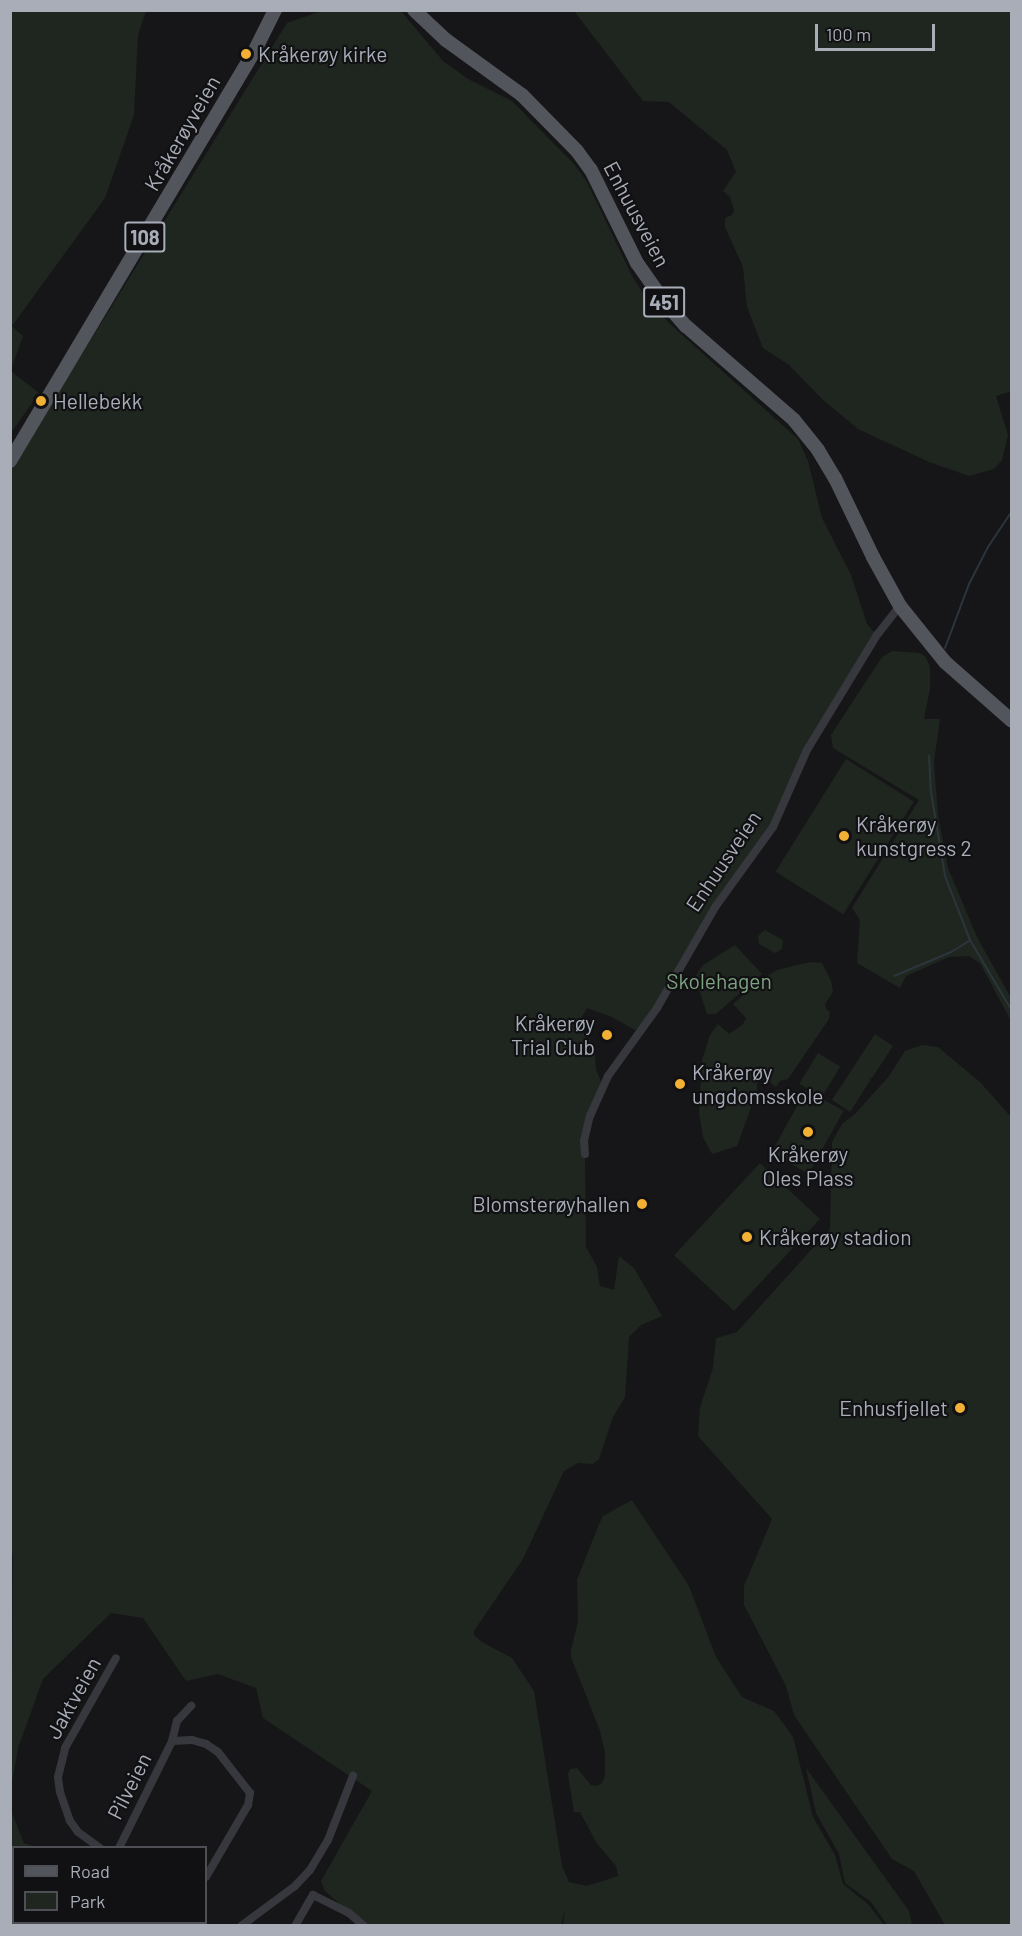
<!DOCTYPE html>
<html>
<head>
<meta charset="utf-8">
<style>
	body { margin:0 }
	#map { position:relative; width:1022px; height:1936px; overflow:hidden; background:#161618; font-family:Barlow,sans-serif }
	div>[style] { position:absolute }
	.green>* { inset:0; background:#1e261f; transform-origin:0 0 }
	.stream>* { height:2px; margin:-1px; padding:0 1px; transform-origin:1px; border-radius:1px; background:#2c353c }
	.street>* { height:8px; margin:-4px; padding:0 4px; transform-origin:4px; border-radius:4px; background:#37383d }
	.primary>* { height:14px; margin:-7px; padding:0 7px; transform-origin:7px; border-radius:7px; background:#53555c }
	.dots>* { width:16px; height:16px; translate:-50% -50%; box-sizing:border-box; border:3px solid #111113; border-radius:50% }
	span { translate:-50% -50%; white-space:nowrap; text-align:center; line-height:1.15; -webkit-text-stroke:4.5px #111113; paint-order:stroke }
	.shield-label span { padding:2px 4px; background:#111113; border:2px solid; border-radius:4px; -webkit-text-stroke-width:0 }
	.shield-label { font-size:20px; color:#a8adb8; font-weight:700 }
	.poi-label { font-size:21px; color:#a8adb8 }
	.left { translate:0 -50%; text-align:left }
	.right { translate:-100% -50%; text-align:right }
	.street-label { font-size:21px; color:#a8adb8 }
	.park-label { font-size:21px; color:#7fa381 }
	.frame { position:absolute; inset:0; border:12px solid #a8adb8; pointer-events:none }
	.legend { position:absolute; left:12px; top:1846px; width:195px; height:78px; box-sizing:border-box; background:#111113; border:2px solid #4d4f55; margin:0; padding:8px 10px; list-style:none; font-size:18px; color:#a8adb8 }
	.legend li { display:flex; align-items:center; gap:12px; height:30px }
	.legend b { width:30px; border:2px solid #4d4f55 }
	.scale { position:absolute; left:815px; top:24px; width:120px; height:27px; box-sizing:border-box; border:3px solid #a8adb8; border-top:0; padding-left:8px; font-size:18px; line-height:21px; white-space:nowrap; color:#a8adb8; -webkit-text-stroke:4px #111113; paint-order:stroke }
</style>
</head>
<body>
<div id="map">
	<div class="green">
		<i style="clip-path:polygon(11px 10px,146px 11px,138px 35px,134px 115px,105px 198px,12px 326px,23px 336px,11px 370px)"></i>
		<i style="clip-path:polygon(321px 11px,401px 11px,443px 61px,468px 79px,512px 101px,575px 165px,587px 182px,632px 276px,646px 298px,671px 325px,798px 439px,808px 461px,822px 518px,851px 575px,867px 624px,877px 635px,807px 750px,787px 799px,640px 1033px,612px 1017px,587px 1008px,577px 1026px,594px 1045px,596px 1069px,603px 1087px,590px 1116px,585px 1154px,586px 1247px,597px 1267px,600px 1286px,614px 1290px,619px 1256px,634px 1268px,662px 1316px,641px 1325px,629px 1337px,625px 1397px,613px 1417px,599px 1459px,593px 1464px,578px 1463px,564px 1471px,523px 1559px,474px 1631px,474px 1635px,482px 1642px,512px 1658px,534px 1691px,562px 1866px,569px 1882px,587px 1886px,618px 1876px,616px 1866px,596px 1842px,580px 1812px,574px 1812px,568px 1774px,570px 1769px,577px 1768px,591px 1785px,597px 1786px,602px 1783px,605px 1775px,605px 1753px,600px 1731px,571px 1657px,571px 1650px,578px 1622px,577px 1580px,599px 1524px,603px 1516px,632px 1500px,689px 1586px,716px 1657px,742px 1697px,774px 1711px,793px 1737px,813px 1817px,835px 1855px,843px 1884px,869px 1905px,884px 1925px,563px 1925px,565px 1909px,561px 1925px,364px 1925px,325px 1891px,321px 1881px,372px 1791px,263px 1718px,256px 1688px,218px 1674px,186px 1681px,143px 1618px,111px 1613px,43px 1679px,19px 1745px,11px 1786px,13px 1555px,10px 1549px,11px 469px,287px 23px)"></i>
		<i style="clip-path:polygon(574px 11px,1011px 11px,1012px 391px,996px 396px,1008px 435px,1002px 460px,994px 469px,969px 476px,929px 462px,858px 429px,822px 399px,789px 365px,763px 348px,747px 307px,743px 267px,725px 227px,725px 218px,732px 215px,734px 210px,730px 197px,723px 191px,736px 172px,727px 150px,669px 102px,643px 101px)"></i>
		<i style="clip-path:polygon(11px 371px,39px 393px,11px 433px)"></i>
		<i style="clip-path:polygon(892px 651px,919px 653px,925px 656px,930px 666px,930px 689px,924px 719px,940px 719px,934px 762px,938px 815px,948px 868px,977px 937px,1011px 998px,1011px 1021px,980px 963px,969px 956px,949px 957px,906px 976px,900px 988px,857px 963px,860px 920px,852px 908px,919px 800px,833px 748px,831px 735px,882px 657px)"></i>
		<i style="left:846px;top:759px;width:80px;height:133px;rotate:32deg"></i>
		<i style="clip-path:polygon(765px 930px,783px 940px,782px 949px,775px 953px,759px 944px,758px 936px)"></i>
		<i style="clip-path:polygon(735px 945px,762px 974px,716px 1014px,707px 1014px,695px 977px,703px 965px)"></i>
		<i style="clip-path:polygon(810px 962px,822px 963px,831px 981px,833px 992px,825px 1004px,826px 1009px,830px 1012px,829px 1019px,788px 1079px,780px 1081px,776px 1087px,766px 1079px,757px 1083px,757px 1091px,737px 1146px,712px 1154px,703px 1137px,699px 1113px,702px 1060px,710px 1035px,718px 1024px,729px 1034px,743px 1024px,746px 1018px,733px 1004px,760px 981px,777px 970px)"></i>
		<i style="clip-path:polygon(875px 1034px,893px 1046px,872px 1078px,868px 1077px,871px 1079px,850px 1112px,832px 1100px)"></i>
		<i style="clip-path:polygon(922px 1045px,938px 1047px,980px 1082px,1011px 1117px,1011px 1925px,945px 1925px,914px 1871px,892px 1859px,794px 1715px,786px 1686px,744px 1605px,744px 1586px,772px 1519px,698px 1436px,700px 1407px,713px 1368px,716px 1338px,737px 1332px,830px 1229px,832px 1142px,842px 1124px,855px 1114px,889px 1076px,905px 1051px)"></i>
		<i style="left:818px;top:1053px;width:26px;height:36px;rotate:31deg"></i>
		<i style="left:806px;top:1090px;width:43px;height:72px;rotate:29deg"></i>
		<i style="left:760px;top:1163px;width:82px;height:126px;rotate:43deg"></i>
		<i style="clip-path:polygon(806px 1768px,909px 1911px,912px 1925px,887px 1925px,871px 1902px,845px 1883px,839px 1854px,816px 1813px)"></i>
		<i style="clip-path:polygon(10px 1808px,24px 1843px,35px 1847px,14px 1848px,14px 1922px,60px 1923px,60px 1925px,11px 1925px)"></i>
	</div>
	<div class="stream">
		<i style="left:945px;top:648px;width:68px;rotate:-69.4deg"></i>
		<i style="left:969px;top:584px;width:42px;rotate:-62.8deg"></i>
		<i style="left:988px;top:547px;width:43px;rotate:-56.3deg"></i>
		<i style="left:929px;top:756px;width:36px;rotate:87deg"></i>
		<i style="left:931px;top:792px;width:85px;rotate:80.5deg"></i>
		<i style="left:945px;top:876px;width:69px;rotate:68.7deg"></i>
		<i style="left:970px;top:940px;width:82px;rotate:59.4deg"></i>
		<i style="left:894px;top:976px;width:62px;rotate:-22.8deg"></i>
		<i style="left:951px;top:952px;width:21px;rotate:-31deg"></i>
	</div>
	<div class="street">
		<i style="left:585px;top:1154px;width:13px;rotate:-94deg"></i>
		<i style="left:584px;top:1141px;width:26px;rotate:-77deg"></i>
		<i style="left:590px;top:1116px;width:44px;rotate:-65.8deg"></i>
		<i style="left:608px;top:1076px;width:84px;rotate:-54.2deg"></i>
		<i style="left:657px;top:1008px;width:118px;rotate:-60deg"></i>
		<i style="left:716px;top:906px;width:97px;rotate:-54.2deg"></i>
		<i style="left:773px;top:827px;width:84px;rotate:-66.2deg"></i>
		<i style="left:807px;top:750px;width:135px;rotate:-58.7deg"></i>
		<i style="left:877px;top:635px;width:37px;rotate:-52deg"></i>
		<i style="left:172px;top:1741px;width:20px;rotate:-3deg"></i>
		<i style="left:192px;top:1740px;width:15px;rotate:16deg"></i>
		<i style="left:206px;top:1744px;width:14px;rotate:34deg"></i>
		<i style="left:218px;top:1752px;width:52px;rotate:52deg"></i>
		<i style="left:250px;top:1793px;width:12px;rotate:99deg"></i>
		<i style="left:248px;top:1805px;width:83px;rotate:120.3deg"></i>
		<i style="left:100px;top:1848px;width:27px;rotate:-144deg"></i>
		<i style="left:78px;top:1832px;width:14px;rotate:-126deg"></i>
		<i style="left:70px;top:1821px;width:31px;rotate:-109deg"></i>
		<i style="left:60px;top:1792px;width:15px;rotate:-98deg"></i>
		<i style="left:58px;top:1777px;width:30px;rotate:-76deg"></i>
		<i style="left:65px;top:1748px;width:103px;rotate:-60.5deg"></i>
		<i style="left:119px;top:1848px;width:119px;rotate:-63.6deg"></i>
		<i style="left:172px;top:1741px;width:21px;rotate:-76deg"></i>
		<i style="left:177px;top:1721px;width:21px;rotate:-47deg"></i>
		<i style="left:163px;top:1922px;width:4px;rotate:76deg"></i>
		<i style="left:241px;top:1926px;width:67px;rotate:-36.5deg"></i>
		<i style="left:295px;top:1886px;width:22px;rotate:-47deg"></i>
		<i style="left:310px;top:1870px;width:35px;rotate:-59deg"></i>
		<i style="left:328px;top:1840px;width:69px;rotate:-68.7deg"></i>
		<i style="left:295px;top:1926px;width:36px;rotate:-60deg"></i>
		<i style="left:313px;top:1895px;width:40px;rotate:26.6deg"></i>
		<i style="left:349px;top:1913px;width:20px;rotate:41deg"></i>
	</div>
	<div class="primary">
		<i style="left:414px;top:10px;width:44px;rotate:43.2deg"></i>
		<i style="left:446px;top:40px;width:94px;rotate:35.9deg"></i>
		<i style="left:522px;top:95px;width:78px;rotate:45.5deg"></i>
		<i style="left:577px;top:151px;width:24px;rotate:54deg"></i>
		<i style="left:591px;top:170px;width:104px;rotate:63.7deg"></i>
		<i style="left:637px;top:263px;width:45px;rotate:54.9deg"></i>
		<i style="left:663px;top:300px;width:35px;rotate:49deg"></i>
		<i style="left:686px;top:326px;width:143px;rotate:41deg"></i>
		<i style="left:794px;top:420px;width:38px;rotate:51deg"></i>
		<i style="left:818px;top:450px;width:33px;rotate:59deg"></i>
		<i style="left:835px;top:478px;width:88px;rotate:64.3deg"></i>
		<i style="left:873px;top:557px;width:56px;rotate:61.1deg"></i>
		<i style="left:900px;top:606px;width:72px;rotate:51.2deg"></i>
		<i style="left:945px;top:662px;width:89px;rotate:41.4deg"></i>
		<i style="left:10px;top:461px;width:476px;rotate:-59.2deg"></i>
		<i style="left:254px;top:52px;width:47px;rotate:-63.4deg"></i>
	</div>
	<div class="dots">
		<i style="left:246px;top:54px;background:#f2b134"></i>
		<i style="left:41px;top:401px;background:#f2b134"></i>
		<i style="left:844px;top:836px;background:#f2b134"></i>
		<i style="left:607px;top:1035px;background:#f2b134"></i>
		<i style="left:680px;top:1084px;background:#f2b134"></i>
		<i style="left:808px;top:1132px;background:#f2b134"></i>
		<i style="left:642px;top:1204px;background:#f2b134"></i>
		<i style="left:747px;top:1237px;background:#f2b134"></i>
		<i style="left:960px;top:1408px;background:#f2b134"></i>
	</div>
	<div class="shield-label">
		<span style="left:145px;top:237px">108</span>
		<span style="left:664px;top:302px">451</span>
	</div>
	<div class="poi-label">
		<span class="left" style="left:258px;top:54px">Kråkerøy kirke</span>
		<span class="left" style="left:53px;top:401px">Hellebekk</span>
		<span class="left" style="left:856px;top:836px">Kråkerøy<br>kunstgress 2</span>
		<span class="right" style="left:595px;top:1035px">Kråkerøy<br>Trial Club</span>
		<span class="left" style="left:692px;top:1084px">Kråkerøy<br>ungdomsskole</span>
		<span style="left:808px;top:1166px">Kråkerøy<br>Oles Plass</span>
		<span class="right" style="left:630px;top:1204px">Blomsterøyhallen</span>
		<span class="left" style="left:759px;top:1237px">Kråkerøy stadion</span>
		<span class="right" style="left:948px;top:1408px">Enhusfjellet</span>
	</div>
	<div class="street-label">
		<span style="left:182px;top:133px;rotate:-60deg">Kråkerøyveien</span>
		<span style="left:637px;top:214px;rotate:62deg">Enhuusveien</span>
		<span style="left:723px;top:861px;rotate:-56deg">Enhuusveien</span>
		<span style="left:73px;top:1698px;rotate:-61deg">Jaktveien</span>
		<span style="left:129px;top:1786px;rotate:-63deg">Pilveien</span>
	</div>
	<div class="park-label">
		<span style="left:719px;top:981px">Skolehagen</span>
	</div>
	<div class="frame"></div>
	<ul class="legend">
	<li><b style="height:8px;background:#53555c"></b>Road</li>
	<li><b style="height:16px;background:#1e261f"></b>Park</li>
	</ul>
	<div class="scale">100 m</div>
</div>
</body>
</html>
